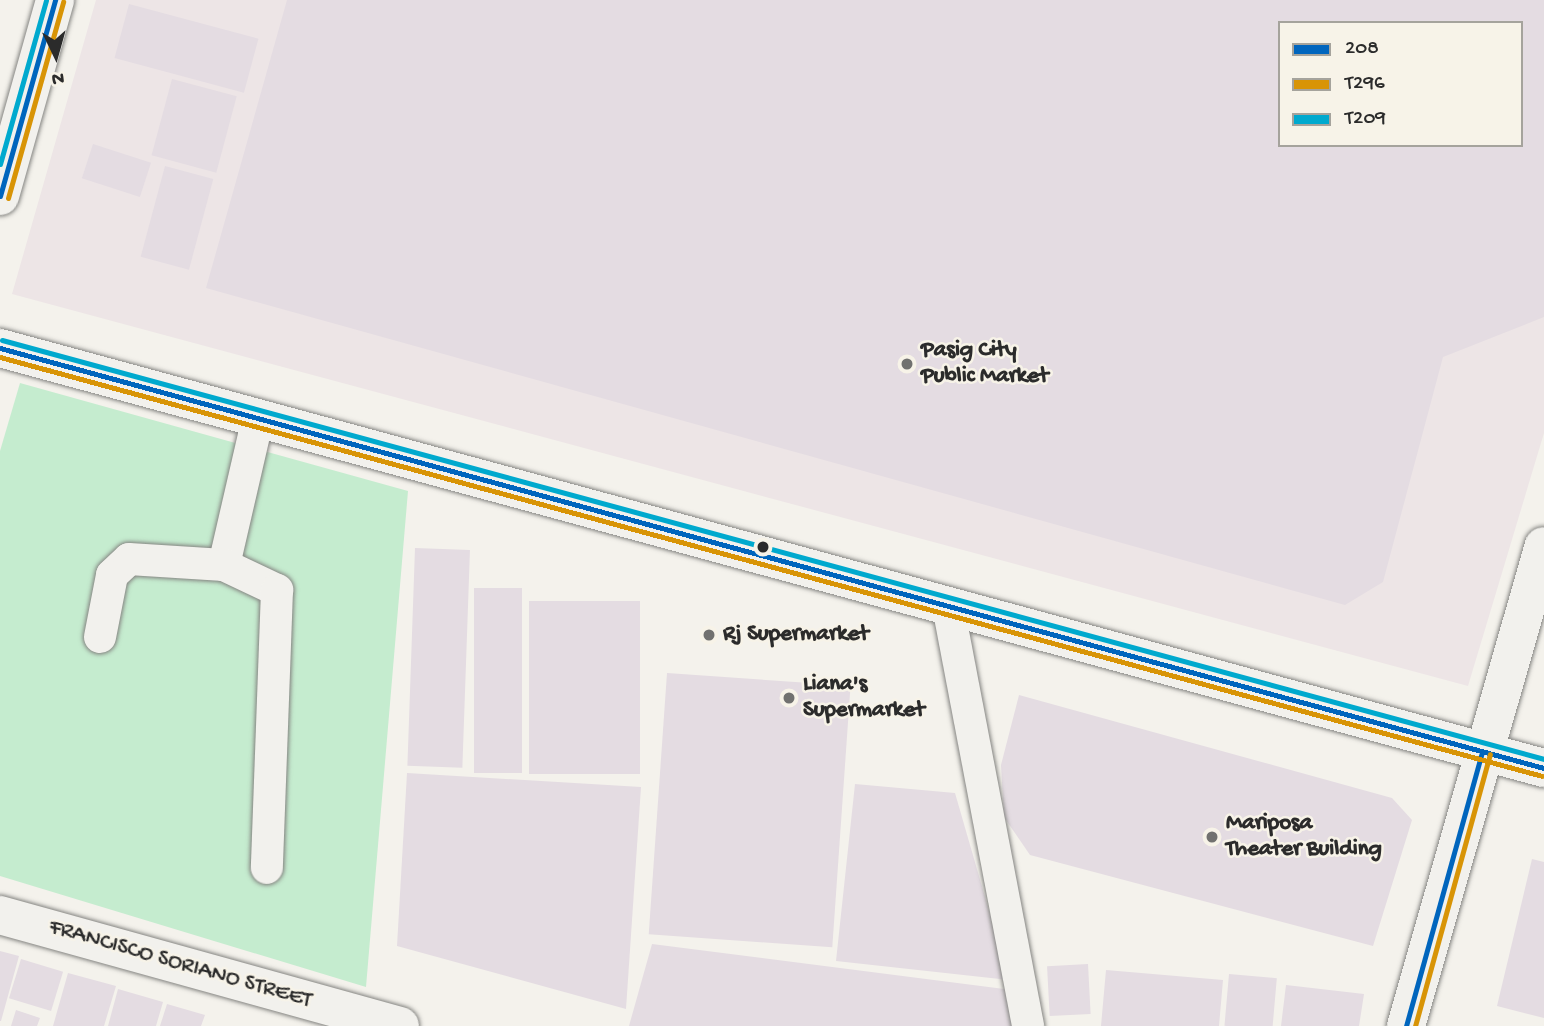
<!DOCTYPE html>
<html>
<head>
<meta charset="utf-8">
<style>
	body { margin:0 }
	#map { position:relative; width:1544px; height:1026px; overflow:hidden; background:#f4f2ec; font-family:"Gochi Hand",sans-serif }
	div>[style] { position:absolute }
	.built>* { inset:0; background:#ede5e6 }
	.green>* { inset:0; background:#c5eccf }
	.building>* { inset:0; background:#e4dce2; transform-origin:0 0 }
	.roads { filter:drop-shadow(0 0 2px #858582) drop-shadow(0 0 2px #858582) }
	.service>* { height:32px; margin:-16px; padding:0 16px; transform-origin:16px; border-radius:16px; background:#f2f1ed }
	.minor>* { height:38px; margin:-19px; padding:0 19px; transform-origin:19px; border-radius:19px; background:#f2f1ed }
	.tertiary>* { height:38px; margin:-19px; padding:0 19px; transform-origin:19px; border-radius:19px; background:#f2f1ed }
	.secondary>* { height:38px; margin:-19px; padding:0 19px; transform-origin:19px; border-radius:19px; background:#f2f1ed }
	.bus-1>* { height:5px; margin:-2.5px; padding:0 2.5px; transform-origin:2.5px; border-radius:2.5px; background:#0065bd }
	.bus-2>* { height:5px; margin:-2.5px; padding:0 2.5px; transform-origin:2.5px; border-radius:2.5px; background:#d89406 }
	.bus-3>* { height:5px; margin:-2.5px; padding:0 2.5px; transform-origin:2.5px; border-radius:2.5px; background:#00a9ce }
	.dots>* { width:19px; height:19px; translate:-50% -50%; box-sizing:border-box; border:4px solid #f7f3e8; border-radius:50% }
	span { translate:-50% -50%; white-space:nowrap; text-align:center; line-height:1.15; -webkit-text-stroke:5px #f7f3e8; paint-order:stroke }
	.poi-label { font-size:23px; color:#2b2b2b; font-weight:700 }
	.left { translate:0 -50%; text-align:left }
	.street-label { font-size:23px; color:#2b2b2b }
	.legend { position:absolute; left:1278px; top:21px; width:245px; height:126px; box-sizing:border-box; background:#f7f3e8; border:2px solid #a5a39c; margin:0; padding:9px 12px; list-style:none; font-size:21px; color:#2b2b2b }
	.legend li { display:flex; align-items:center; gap:14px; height:35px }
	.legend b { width:35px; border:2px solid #a5a39c }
	.north { position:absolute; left:21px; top:21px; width:70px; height:70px; -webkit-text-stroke:5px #f7f3e8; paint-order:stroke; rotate:175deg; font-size:19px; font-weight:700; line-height:28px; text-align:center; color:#2b2b2b }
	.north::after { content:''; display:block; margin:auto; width:24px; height:32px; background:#2b2b2b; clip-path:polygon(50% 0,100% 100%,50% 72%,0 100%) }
</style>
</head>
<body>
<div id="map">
	<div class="built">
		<i style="clip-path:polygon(evenodd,96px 0,1544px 0,1544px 433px,1468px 686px,12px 294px,96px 0,1280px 23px,1521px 23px,1521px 145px,1280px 145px,1280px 23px)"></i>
	</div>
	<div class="green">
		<i style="clip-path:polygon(20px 383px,408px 491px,366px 987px,0 876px,0 451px)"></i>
	</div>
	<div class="building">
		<i style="clip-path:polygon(evenodd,287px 0,1544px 0,1544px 317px,1443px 357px,1383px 582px,1345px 605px,206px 288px,287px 0,1280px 23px,1521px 23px,1521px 145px,1280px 145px,1280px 23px)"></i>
		<i style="left:129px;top:4px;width:134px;height:56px;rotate:15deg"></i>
		<i style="left:172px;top:79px;width:67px;height:79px;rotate:15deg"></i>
		<i style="left:93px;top:144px;width:61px;height:36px;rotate:18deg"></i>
		<i style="left:165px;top:166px;width:50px;height:94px;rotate:15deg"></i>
		<i style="left:415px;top:548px;width:55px;height:218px;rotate:2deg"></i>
		<i style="left:474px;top:588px;width:48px;height:185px"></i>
		<i style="left:640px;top:601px;width:173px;height:111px;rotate:90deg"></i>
		<i style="left:667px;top:673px;width:184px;height:262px;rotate:4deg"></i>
		<i style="clip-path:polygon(1019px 695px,1392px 798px,1412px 820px,1373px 946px,1030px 855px,1004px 817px,1001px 765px)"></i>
		<i style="clip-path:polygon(407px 773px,641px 787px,626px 1009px,397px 946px)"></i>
		<i style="clip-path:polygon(855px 784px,955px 793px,1009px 980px,836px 961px)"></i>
		<i style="clip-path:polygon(1532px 859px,1544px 862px,1544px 1018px,1497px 1006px)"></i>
		<i style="clip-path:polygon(652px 944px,1012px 990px,1012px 1026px,629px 1026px)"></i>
		<i style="clip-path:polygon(0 951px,19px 956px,1px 1021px,0 1021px)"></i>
		<i style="left:21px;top:959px;width:44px;height:41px;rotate:17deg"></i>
		<i style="left:1088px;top:964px;width:50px;height:41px;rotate:87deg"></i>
		<i style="clip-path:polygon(1106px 970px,1223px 980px,1219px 1026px,1101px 1026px)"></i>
		<i style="clip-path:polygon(68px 973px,116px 986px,104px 1026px,53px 1026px)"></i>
		<i style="left:1229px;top:974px;width:48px;height:52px;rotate:5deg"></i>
		<i style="clip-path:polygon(1286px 985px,1364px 994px,1359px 1026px,1281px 1026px)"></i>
		<i style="clip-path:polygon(118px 989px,163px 1002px,156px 1026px,108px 1026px)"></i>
		<i style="clip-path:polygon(167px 1004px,205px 1015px,201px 1026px,160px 1026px)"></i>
		<i style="clip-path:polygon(16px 1010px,40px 1018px,37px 1026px,11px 1026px)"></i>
	</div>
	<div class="roads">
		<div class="service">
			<i style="left:224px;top:565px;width:151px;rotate:-77deg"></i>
			<i style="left:948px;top:606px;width:428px;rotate:79.2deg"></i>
			<i style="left:100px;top:637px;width:63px;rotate:-79deg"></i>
			<i style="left:112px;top:575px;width:23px;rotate:-43deg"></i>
			<i style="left:129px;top:559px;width:95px;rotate:3.6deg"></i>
			<i style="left:224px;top:565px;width:59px;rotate:25.3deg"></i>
			<i style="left:277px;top:590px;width:278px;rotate:92.1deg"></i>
		</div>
		<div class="minor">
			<i style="left:0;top:915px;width:415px;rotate:15.5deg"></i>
		</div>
		<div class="tertiary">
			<i style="left:1406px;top:1026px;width:499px;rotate:-74deg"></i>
		</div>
		<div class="secondary">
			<i style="left:0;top:196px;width:204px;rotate:-74.3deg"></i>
			<i style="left:0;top:348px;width:1600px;rotate:15.22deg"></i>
		</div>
	</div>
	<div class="bus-1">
		<i style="left:0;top:196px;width:204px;rotate:-74.3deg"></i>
		<i style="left:0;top:348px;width:1600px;rotate:15.22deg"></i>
		<i style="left:1406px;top:1026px;width:284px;rotate:-74.5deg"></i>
	</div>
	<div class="bus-2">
		<i style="left:8px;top:198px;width:204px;rotate:-74.3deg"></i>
		<i style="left:0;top:357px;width:1598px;rotate:15.2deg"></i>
		<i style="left:1415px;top:1026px;width:282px;rotate:-74.6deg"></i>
	</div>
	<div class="bus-3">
		<i style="left:0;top:164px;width:170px;rotate:-74.3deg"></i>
		<i style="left:2px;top:340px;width:1598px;rotate:15.2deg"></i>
	</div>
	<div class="dots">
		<i style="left:907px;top:364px;background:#71716f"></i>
		<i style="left:763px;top:547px;background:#2b2b2b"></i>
		<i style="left:709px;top:635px;background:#71716f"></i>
		<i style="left:789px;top:698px;background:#71716f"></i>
		<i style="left:1212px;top:837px;background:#71716f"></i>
	</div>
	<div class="poi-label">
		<span class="left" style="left:921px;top:364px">Pasig City<br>Public Market</span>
		<span class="left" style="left:723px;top:635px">Rj Supermarket</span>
		<span class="left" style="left:803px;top:698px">Liana's<br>Supermarket</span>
		<span class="left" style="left:1226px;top:837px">Mariposa<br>Theater Building</span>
	</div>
	<div class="street-label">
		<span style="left:180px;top:965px;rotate:16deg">FRANCISCO SORIANO STREET</span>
	</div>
	<ul class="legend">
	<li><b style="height:9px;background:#0065bd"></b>208</li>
	<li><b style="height:9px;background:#d89406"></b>T296</li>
	<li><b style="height:9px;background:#00a9ce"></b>T209</li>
	</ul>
	<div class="north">N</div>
</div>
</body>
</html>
